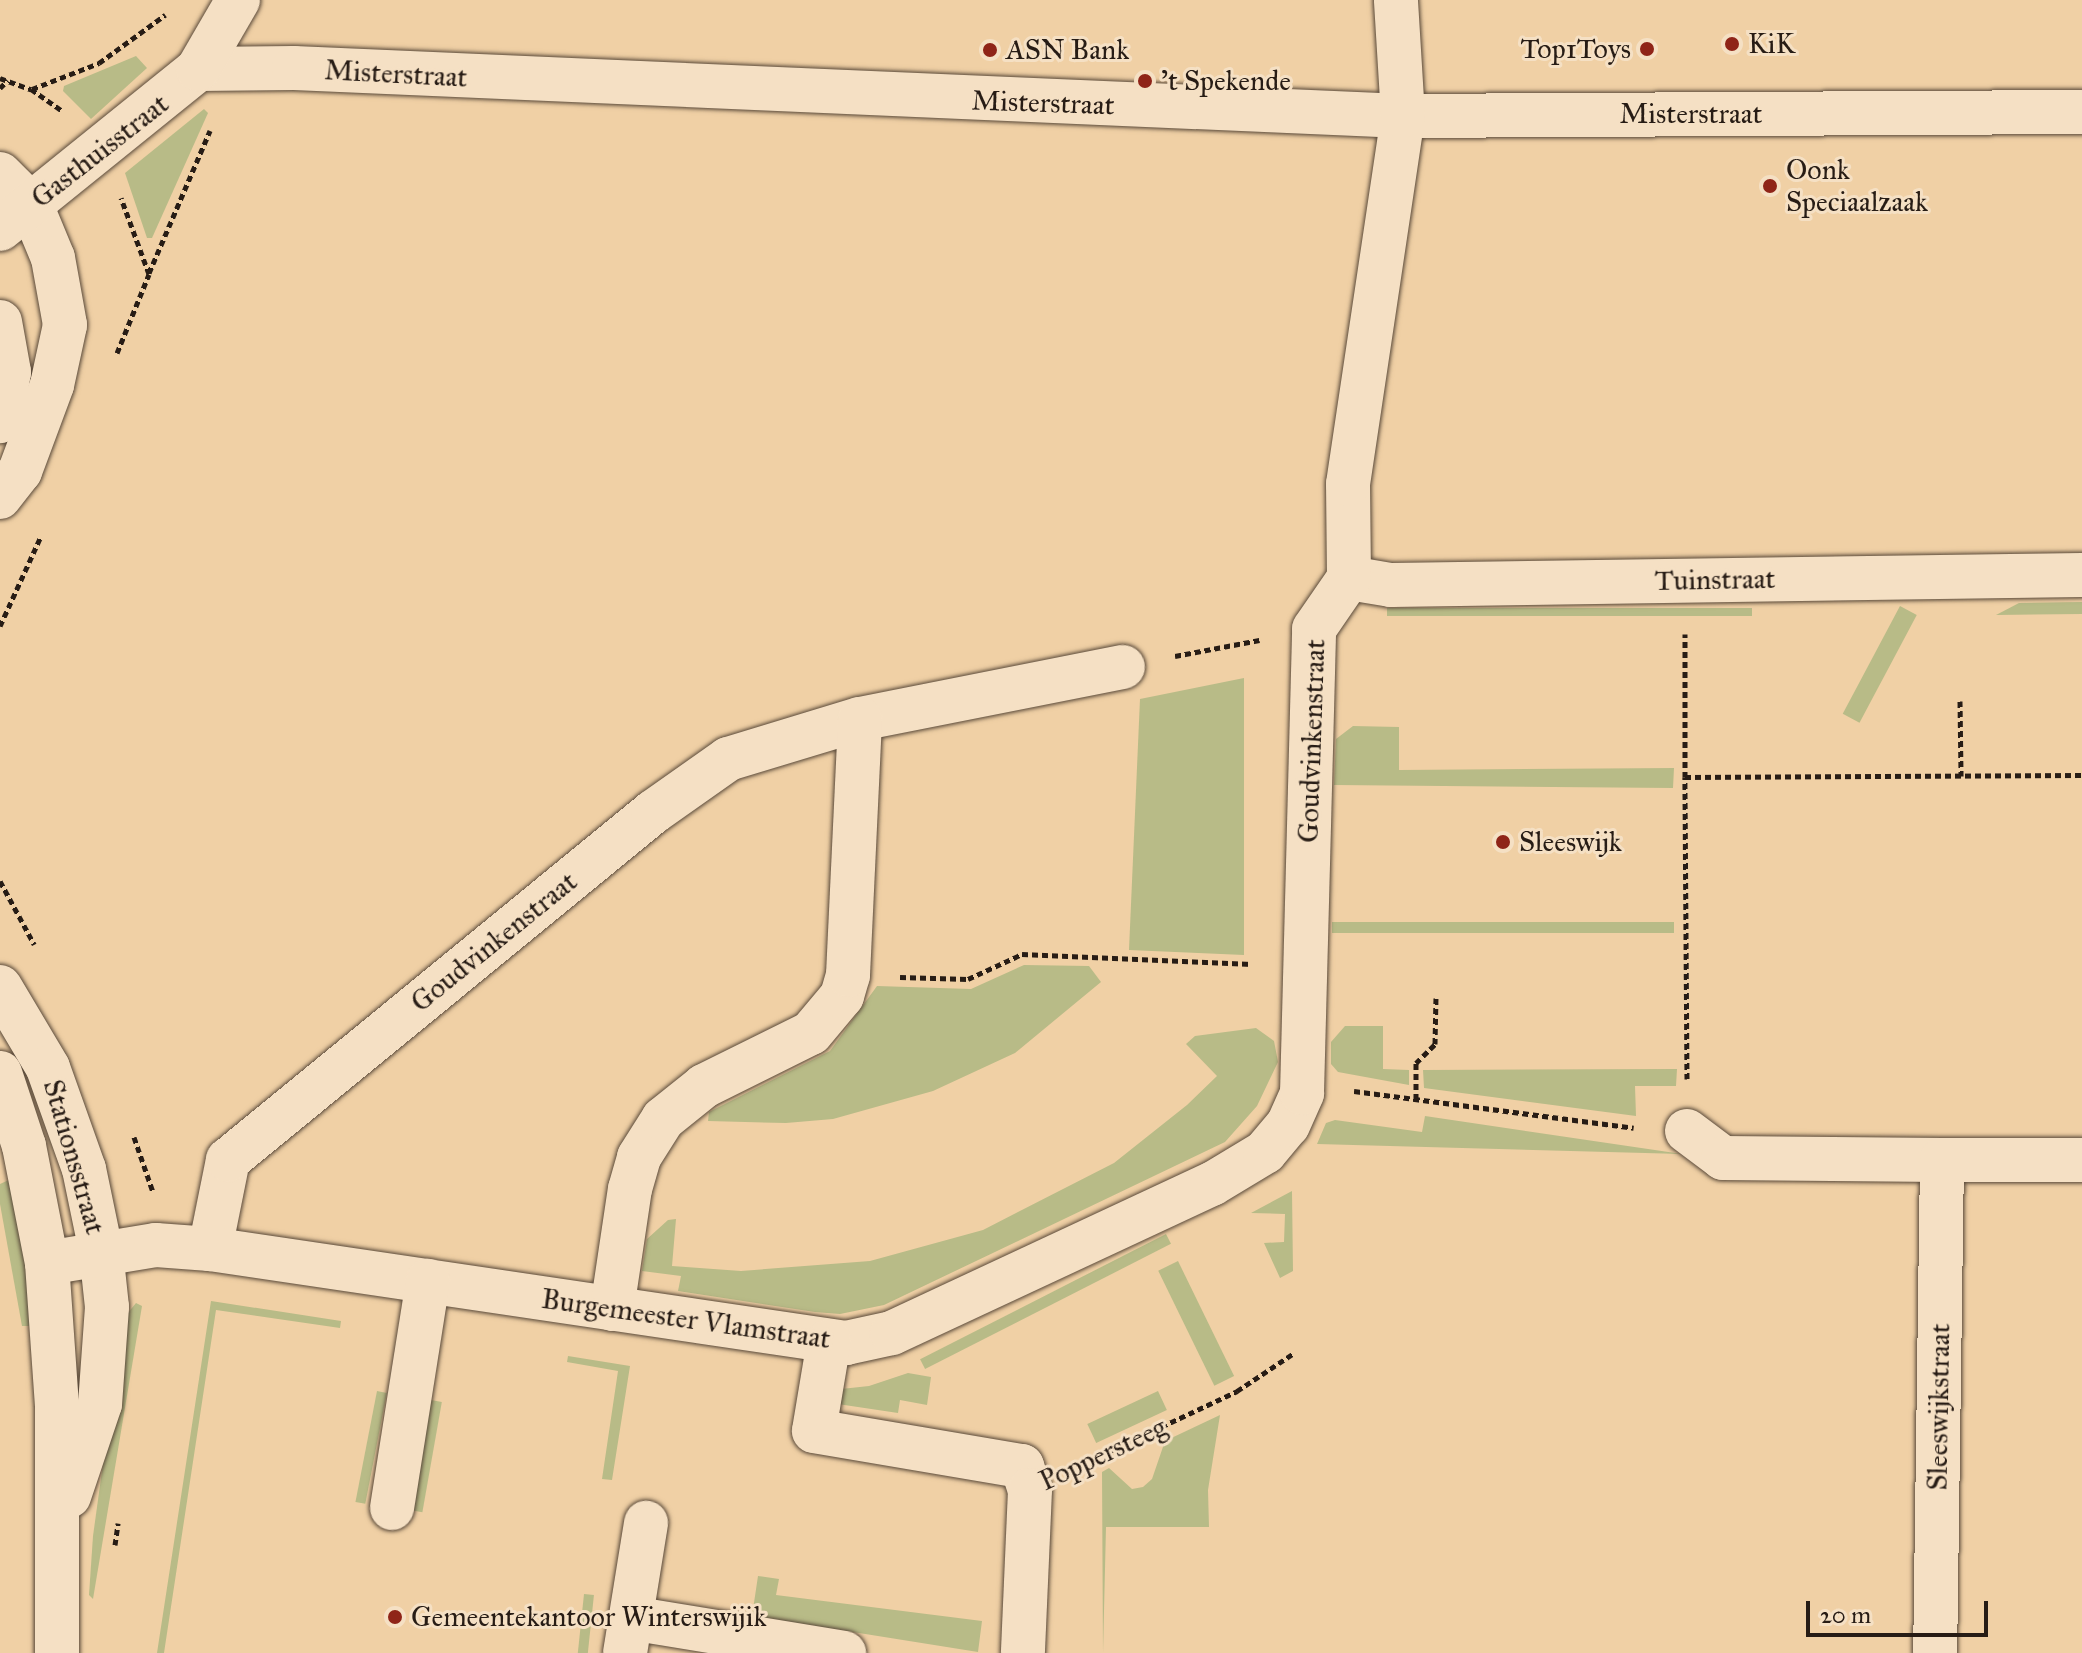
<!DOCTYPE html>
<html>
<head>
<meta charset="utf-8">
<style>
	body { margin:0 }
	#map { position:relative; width:2082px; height:1653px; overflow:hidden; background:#f0d0a5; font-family:"IM FELL Great Primer",serif }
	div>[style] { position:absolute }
	.green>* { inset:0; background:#b8bb87; transform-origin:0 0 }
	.path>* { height:5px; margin-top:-2.5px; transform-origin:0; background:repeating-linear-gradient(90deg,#271c15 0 6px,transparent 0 10px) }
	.roads { filter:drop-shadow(0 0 2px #594939) drop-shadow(0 0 2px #594939) }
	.minor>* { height:44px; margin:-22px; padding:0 22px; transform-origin:22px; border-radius:22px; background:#f5e0c4 }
	.dots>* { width:22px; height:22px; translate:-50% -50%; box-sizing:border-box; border:4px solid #f5e0c4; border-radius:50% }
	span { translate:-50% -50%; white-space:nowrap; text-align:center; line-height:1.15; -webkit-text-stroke:6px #f5e0c4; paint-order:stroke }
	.poi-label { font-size:28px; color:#271c15 }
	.left { translate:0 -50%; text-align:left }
	.right { translate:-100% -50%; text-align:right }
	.street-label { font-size:28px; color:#271c15 }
	.scale { position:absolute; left:1806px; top:1601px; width:182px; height:36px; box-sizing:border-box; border:4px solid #271c15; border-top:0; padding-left:10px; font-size:24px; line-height:28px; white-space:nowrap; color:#271c15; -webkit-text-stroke:6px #f5e0c4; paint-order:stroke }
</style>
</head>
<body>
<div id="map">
	<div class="green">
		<i style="clip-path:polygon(136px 56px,147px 68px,91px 119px,63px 91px,64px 86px)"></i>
		<i style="clip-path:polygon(204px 109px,208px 113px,152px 238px,147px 238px,125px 173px)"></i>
		<i style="clip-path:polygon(2082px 602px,2082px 614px,1996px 615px,2019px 603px)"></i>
		<i style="left:1900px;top:606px;width:19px;height:122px;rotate:28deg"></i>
		<i style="left:1752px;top:608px;width:8px;height:365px;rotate:90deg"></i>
		<i style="clip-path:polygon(1244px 678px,1244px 955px,1129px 950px,1140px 699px)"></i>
		<i style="clip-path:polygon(1353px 726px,1399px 727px,1399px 770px,1674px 768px,1673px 788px,1334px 785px,1336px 739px)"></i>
		<i style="left:1674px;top:922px;width:11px;height:342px;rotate:90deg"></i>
		<i style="clip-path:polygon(1024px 965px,1089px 966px,1101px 982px,1015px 1053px,933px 1091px,833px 1119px,786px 1123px,708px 1121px,709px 1112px,830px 1051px,877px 986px,971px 989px)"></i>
		<i style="clip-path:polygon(1345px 1026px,1383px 1026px,1383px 1069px,1409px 1070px,1409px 1085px,1338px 1072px,1331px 1064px,1331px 1042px)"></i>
		<i style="clip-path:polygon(1256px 1028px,1274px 1041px,1278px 1062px,1257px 1106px,1225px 1142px,884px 1305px,840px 1314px,815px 1312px,678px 1291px,681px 1276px,642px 1271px,647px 1239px,668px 1220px,676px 1219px,672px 1266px,741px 1271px,870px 1261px,983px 1230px,1114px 1163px,1187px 1105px,1217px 1076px,1186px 1044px,1195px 1036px)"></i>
		<i style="clip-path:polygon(1677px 1069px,1676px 1086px,1635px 1086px,1636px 1116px,1424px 1088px,1423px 1070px)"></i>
		<i style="clip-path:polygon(1425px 1116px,1682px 1154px,1317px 1144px,1326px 1123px,1335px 1120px,1422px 1132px)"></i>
		<i style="clip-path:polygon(11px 1179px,28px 1273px,31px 1326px,22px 1326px,0 1204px,0 1184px)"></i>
		<i style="clip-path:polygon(1292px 1191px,1293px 1271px,1280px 1278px,1264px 1243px,1284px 1242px,1285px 1214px,1251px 1213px)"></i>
		<i style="left:1166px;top:1234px;width:11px;height:276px;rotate:63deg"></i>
		<i style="left:1178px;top:1261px;width:128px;height:22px;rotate:64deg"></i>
		<i style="clip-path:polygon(211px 1301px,341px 1321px,340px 1328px,216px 1310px,164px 1653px,157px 1653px)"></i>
		<i style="clip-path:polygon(136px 1303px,142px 1306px,93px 1599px,89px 1595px,93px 1536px,123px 1319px)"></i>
		<i style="clip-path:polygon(568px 1356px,630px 1366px,612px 1480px,602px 1479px,618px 1371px,567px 1362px)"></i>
		<i style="clip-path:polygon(908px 1373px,931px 1377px,927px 1405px,900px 1400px,898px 1413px,831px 1403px,832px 1390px,869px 1386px)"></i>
		<i style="left:377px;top:1391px;width:10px;height:113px;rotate:11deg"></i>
		<i style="left:1158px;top:1391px;width:21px;height:78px;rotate:65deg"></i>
		<i style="left:431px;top:1400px;width:11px;height:112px;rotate:10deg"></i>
		<i style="clip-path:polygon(1220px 1415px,1208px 1490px,1209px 1527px,1106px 1527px,1103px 1653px,1102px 1472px,1109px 1468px,1132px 1489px,1143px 1487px,1152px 1479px,1165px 1441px)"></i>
		<i style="clip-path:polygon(758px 1576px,779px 1579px,776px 1595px,982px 1621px,978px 1652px,752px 1616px)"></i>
		<i style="left:584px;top:1594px;width:10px;height:60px;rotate:6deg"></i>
	</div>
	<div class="path">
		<i style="left:0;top:78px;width:33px;rotate:20deg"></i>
		<i style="left:31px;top:89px;width:38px;rotate:35deg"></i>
		<i style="left:0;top:88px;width:11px;rotate:-45deg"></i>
		<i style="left:32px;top:89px;width:72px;rotate:-21.2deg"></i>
		<i style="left:99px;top:63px;width:82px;rotate:-36deg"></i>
		<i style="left:149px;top:273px;width:155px;rotate:-66.8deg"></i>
		<i style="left:117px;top:353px;width:85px;rotate:-67.9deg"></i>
		<i style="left:149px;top:274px;width:81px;rotate:-110.2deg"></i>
		<i style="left:0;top:626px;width:99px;rotate:-65.5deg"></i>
		<i style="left:1175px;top:656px;width:86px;rotate:-10.7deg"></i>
		<i style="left:1960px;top:701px;width:75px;rotate:89.2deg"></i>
		<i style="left:1685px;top:777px;width:143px;rotate:-90deg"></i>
		<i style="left:0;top:881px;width:72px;rotate:61.6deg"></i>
		<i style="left:900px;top:977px;width:68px;rotate:1.7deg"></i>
		<i style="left:968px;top:979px;width:60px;rotate:-24.8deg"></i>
		<i style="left:1022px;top:954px;width:230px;rotate:2.5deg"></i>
		<i style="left:1687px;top:1079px;width:302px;rotate:-90.4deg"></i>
		<i style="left:1685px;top:777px;width:397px;rotate:-0.3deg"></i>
		<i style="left:1354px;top:1091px;width:282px;rotate:7.5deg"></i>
		<i style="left:1416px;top:1100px;width:37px;rotate:-90deg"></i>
		<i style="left:1416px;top:1063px;width:27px;rotate:-45deg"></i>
		<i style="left:1435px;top:1044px;width:46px;rotate:-88.8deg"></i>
		<i style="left:134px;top:1137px;width:58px;rotate:70.9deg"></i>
		<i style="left:1080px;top:1465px;width:174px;rotate:-25.2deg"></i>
		<i style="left:1237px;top:1391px;width:69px;rotate:-33.7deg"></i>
		<i style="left:115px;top:1545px;width:22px;rotate:-82deg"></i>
	</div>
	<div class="roads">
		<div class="minor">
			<i style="left:198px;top:69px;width:96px;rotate:-0.6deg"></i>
			<i style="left:294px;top:68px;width:1110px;rotate:2.48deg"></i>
			<i style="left:1403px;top:116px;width:679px;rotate:-0.34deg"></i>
			<i style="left:0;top:174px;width:44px;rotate:45deg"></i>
			<i style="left:31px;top:205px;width:57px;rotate:67.5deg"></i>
			<i style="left:53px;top:258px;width:68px;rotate:79.8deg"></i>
			<i style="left:65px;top:325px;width:61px;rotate:102.2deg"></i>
			<i style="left:52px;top:385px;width:92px;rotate:110.4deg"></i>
			<i style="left:20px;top:471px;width:33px;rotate:128deg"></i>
			<i style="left:0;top:229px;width:255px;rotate:-38.9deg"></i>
			<i style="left:198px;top:69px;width:80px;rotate:-59.9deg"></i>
			<i style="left:0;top:322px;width:51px;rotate:79.8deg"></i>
			<i style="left:9px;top:372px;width:50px;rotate:100.4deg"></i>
			<i style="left:1349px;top:578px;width:43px;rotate:9.5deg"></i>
			<i style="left:1391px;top:585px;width:691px;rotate:-0.83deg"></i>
			<i style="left:0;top:987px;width:94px;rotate:59.3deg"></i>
			<i style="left:48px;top:1068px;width:107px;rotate:70.4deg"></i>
			<i style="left:84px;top:1169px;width:84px;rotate:78.3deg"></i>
			<i style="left:101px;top:1251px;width:56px;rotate:83.9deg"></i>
			<i style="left:107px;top:1307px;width:97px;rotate:94.1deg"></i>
			<i style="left:100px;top:1404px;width:97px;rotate:108.6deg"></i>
			<i style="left:0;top:1073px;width:77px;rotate:71.8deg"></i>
			<i style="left:24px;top:1146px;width:119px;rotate:78.9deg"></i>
			<i style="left:47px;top:1263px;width:144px;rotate:86deg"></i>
			<i style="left:57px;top:1407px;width:246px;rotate:90deg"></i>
			<i style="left:1687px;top:1131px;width:45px;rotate:36.9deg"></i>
			<i style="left:1723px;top:1158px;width:219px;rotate:0.5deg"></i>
			<i style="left:1942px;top:1160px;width:493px;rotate:90.8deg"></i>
			<i style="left:1942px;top:1160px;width:140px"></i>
			<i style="left:210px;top:1249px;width:91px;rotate:-78.6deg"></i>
			<i style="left:228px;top:1160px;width:549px;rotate:-39.31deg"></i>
			<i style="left:653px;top:812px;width:92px;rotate:-35.2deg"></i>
			<i style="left:728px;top:759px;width:138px;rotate:-16.9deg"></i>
			<i style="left:860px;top:719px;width:268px;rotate:-11.2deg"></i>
			<i style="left:47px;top:1263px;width:110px;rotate:-9.4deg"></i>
			<i style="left:156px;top:1245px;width:54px;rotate:4.2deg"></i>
			<i style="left:210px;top:1249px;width:643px;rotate:8.41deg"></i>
			<i style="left:846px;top:1343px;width:47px;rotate:-12.3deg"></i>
			<i style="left:892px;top:1333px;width:353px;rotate:-25deg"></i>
			<i style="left:1212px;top:1184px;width:62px;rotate:-31.1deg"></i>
			<i style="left:1265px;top:1152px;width:35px;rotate:-50deg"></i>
			<i style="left:1288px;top:1125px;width:35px;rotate:-66deg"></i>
			<i style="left:1302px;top:1093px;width:464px;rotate:-88.5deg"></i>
			<i style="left:1314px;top:629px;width:62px;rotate:-55.5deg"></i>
			<i style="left:1349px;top:578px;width:94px;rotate:-90.6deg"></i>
			<i style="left:1348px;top:484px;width:372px;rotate:-81.5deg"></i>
			<i style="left:1403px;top:116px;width:116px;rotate:-93.5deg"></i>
			<i style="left:612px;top:1309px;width:121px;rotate:-81.5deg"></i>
			<i style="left:630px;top:1189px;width:33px;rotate:-74deg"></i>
			<i style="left:639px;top:1157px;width:45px;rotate:-57.7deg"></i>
			<i style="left:663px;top:1119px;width:53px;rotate:-38.8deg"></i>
			<i style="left:704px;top:1086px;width:119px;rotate:-26.4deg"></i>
			<i style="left:811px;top:1033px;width:48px;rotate:-50deg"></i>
			<i style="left:842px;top:996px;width:22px;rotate:-74deg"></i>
			<i style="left:848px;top:975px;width:256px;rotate:-87.3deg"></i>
			<i style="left:829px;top:1341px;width:91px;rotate:99.5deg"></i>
			<i style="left:814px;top:1431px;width:211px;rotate:9.6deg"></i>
			<i style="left:1022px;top:1466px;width:25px;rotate:72deg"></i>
			<i style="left:1030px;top:1490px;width:163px;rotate:92.5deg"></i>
			<i style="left:392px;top:1508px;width:230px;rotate:-81deg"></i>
			<i style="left:631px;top:1618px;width:216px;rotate:9.3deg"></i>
			<i style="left:625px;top:1653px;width:132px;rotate:-80.8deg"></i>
		</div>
	</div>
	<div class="dots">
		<i style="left:1732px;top:44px;background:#8f2418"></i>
		<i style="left:1647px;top:49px;background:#8f2418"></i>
		<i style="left:990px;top:50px;background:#8f2418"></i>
		<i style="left:1145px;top:81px;background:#8f2418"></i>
		<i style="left:1770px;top:186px;background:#8f2418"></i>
		<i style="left:1503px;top:842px;background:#8f2418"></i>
		<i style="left:395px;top:1617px;background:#8f2418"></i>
	</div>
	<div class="poi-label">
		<span class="left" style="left:1748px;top:44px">KiK</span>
		<span class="right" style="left:1631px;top:49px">Top1Toys</span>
		<span class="left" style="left:1006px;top:50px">ASN Bank</span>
		<span class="left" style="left:1161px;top:81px">'t Spekende</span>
		<span class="left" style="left:1786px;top:186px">Oonk<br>Speciaalzaak</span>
		<span class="left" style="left:1519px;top:842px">Sleeswijk</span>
		<span class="left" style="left:411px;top:1617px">Gemeentekantoor Winterswijik</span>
	</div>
	<div class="street-label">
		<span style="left:396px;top:74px;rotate:3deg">Misterstraat</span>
		<span style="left:1043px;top:103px;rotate:2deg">Misterstraat</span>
		<span style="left:1691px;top:114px">Misterstraat</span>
		<span style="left:100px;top:151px;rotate:-38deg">Gasthuisstraat</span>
		<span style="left:1715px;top:580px;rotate:-1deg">Tuinstraat</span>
		<span style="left:1312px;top:741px;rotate:-88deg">Goudvinkenstraat</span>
		<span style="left:494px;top:942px;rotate:-39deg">Goudvinkenstraat</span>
		<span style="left:74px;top:1157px;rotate:74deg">Stationsstraat</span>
		<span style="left:686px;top:1319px;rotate:8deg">Burgemeester Vlamstraat</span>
		<span style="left:1939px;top:1407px;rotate:-89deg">Sleeswijkstraat</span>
		<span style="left:1103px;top:1454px;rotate:-25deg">Poppersteeg</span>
	</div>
	<div class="scale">20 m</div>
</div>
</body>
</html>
